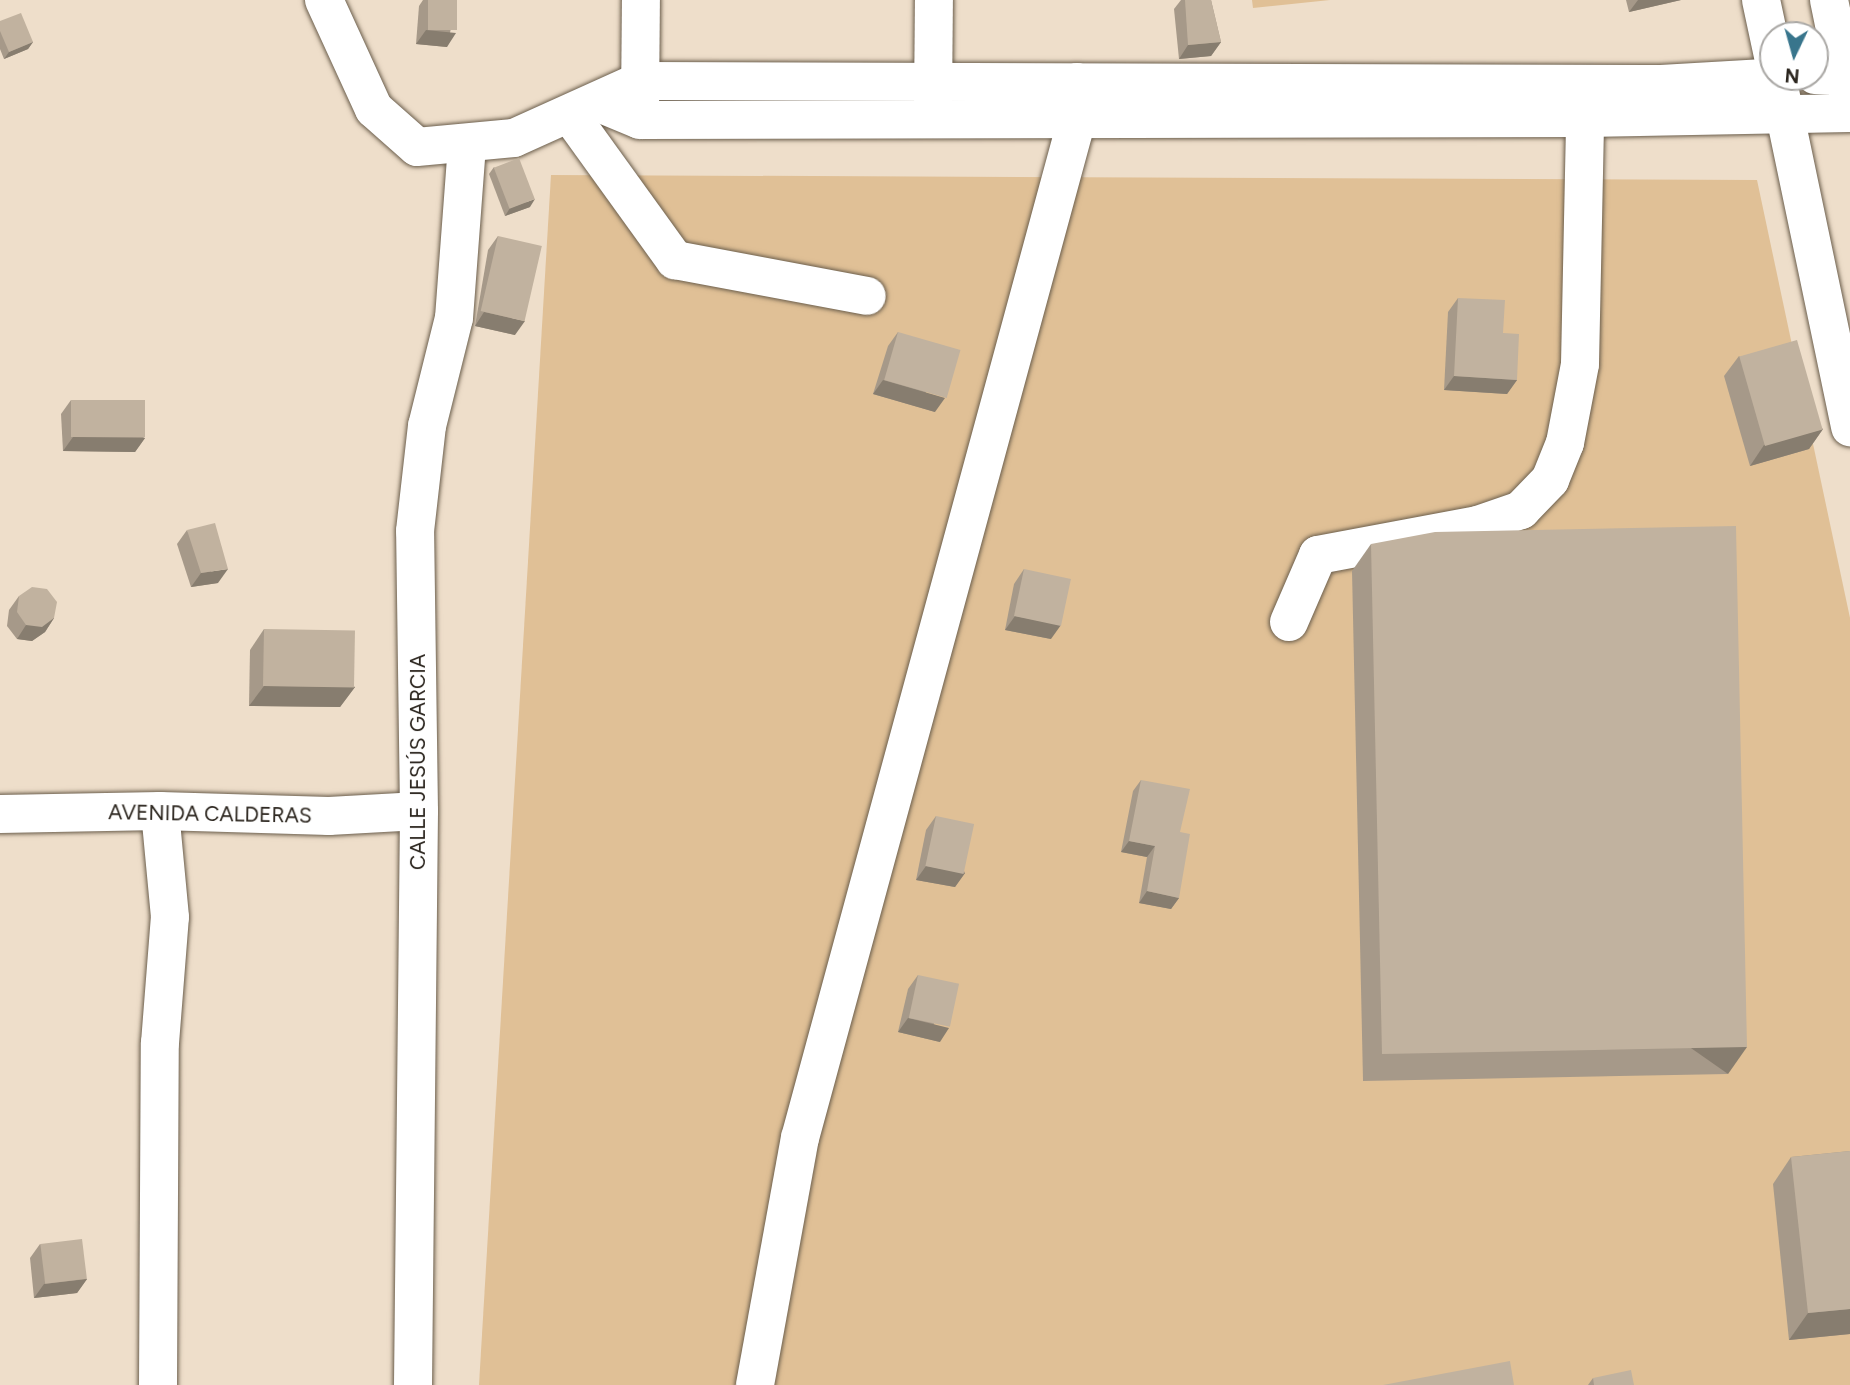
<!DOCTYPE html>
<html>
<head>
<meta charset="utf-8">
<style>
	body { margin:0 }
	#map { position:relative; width:1850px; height:1385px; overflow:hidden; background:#eedeca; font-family:Figtree,sans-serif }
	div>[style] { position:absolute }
	.green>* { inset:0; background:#e0c096 }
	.roads { filter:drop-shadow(0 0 2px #6b5e4c) drop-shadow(0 0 2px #6b5e4c) }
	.minor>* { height:38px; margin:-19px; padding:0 19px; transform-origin:19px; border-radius:19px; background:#fff }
	.major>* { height:38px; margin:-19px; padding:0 19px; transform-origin:19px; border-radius:19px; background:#fff }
	.wall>* { inset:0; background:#a69989 }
	.shaded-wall>* { inset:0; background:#877d6f; transform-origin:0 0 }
	.building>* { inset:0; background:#c1b29f; transform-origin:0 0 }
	span { translate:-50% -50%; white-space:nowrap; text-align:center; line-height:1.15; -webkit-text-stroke:6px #fff; paint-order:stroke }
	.street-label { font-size:21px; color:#2b251e }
	.north { position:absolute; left:1759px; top:21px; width:70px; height:70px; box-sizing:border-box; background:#fff; border:2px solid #aaa8a5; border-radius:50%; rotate:185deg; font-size:19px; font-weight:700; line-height:28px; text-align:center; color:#2b251e }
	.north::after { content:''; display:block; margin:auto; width:24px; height:32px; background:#38758c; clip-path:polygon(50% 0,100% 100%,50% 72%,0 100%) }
</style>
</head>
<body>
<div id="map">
	<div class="green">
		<i style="clip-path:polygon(1252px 0,1330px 0,1253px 8px)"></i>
		<i style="clip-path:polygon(551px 175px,1757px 180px,1850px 618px,1850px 1385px,479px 1385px)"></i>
	</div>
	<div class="roads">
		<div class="minor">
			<i style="left:324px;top:0;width:120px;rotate:65.4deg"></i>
			<i style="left:374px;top:109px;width:57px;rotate:41.5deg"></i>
			<i style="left:417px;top:147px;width:97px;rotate:-5.3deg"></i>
			<i style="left:514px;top:138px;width:138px;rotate:-24.3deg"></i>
			<i style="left:640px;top:81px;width:1021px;rotate:0.17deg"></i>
			<i style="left:1661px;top:84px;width:121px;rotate:-3.3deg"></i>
			<i style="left:1815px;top:75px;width:35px;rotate:3deg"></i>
			<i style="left:599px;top:103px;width:44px;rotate:22.5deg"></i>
			<i style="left:640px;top:120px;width:945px;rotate:-0.12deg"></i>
			<i style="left:1585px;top:118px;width:265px;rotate:-1.1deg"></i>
			<i style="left:640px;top:106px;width:106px;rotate:-89.5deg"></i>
			<i style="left:933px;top:106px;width:106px;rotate:-89.5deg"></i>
			<i style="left:571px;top:116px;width:178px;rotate:54.2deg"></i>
			<i style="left:675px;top:260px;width:195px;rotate:10.6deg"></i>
			<i style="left:1289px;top:622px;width:73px;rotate:-66.6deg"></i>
			<i style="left:1318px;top:555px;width:163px;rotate:-10.6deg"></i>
			<i style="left:1478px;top:525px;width:46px;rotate:-19.2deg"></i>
			<i style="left:1521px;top:510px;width:42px;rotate:-46deg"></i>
			<i style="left:1550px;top:480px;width:40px;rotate:-68deg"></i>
			<i style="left:1565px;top:443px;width:80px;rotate:-79.2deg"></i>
			<i style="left:1580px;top:364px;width:246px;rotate:-88.8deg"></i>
			<i style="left:0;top:814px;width:160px;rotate:-1.1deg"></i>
			<i style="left:160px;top:811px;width:169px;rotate:1.7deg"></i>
			<i style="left:329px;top:816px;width:90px;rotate:-3.2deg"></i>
			<i style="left:158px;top:1385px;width:342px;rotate:-89.7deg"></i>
			<i style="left:160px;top:1043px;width:126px;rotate:-85.5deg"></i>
			<i style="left:170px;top:917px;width:106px;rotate:-95.4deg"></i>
			<i style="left:413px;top:1385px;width:574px;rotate:-89.4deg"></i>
			<i style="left:419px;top:811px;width:280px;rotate:-90.8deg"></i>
			<i style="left:415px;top:531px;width:106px;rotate:-83.5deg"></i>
			<i style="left:427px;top:426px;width:111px;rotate:-76deg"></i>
			<i style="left:454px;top:318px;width:174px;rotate:-85.7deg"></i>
			<i style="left:755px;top:1385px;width:251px;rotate:-79.7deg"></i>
			<i style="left:800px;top:1138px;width:1056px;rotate:-74.79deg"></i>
			<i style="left:1077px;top:119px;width:37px;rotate:-90deg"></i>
		</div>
		<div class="major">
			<i style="left:1761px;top:0;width:57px;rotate:77.9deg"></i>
			<i style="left:1829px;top:0;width:104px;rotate:78.4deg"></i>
			<i style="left:1777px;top:77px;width:358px;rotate:78.2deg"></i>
		</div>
	</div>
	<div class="wall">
		<i style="clip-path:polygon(423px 0,457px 0,447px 47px,416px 44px,419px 6px)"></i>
		<i style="clip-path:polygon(1181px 0,1211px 0,1221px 42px,1211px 56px,1179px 59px,1174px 9px)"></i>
		<i style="clip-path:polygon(1626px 0,1681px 0,1629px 12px)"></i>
		<i style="clip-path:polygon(0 21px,33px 42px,28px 49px,4px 59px,0 49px)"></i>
		<i style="clip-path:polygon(494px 167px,530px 207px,505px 216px,489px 174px)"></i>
		<i style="clip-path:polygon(498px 236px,515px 335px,475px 326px,488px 250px)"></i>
		<i style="clip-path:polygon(1458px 298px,1503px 333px,1517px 380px,1507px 394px,1444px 390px,1448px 312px)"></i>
		<i style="clip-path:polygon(898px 332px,935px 412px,873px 394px,888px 346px)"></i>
		<i style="clip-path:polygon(1739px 356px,1823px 429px,1809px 449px,1750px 466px,1724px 376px)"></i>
		<i style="clip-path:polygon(71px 400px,145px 438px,135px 452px,63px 451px,61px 414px)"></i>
		<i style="clip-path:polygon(187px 530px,218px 583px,191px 587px,177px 544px)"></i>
		<i style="clip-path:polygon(1371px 544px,1728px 1074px,1363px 1081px,1352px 571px)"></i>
		<i style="clip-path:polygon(1024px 569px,1051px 639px,1005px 630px,1014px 584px)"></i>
		<i style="clip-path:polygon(19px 596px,54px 618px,45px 632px,32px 641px,17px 639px,7px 626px,9px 610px)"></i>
		<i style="clip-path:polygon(264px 629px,355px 687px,340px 707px,249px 706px,250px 650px)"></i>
		<i style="clip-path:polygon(1141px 780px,1180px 832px,1179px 898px,1171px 909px,1139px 903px,1147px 857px,1121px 852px,1133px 791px)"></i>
		<i style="clip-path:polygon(936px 816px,965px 873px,955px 887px,916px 880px,926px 830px)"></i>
		<i style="clip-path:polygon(918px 975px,940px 1042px,898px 1032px,908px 989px)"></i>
		<i style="clip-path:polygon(1850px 1151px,1850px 1334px,1789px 1340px,1773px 1184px,1791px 1157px)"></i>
		<i style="clip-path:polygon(40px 1244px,87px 1279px,77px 1293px,34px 1298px,30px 1258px)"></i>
		<i style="clip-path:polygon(1593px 1378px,1634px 1385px,1588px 1385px)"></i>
	</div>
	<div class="shaded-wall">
		<i style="clip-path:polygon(1638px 0,1681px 0,1629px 12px)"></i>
		<i style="clip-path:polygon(426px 30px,456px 33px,447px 47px,416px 44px)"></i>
		<i style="clip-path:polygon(33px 42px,28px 49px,4px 59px,9px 52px)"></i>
		<i style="clip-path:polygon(1221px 42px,1211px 56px,1179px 59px,1188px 45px)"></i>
		<i style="clip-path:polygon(535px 199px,530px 207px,505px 216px,510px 208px)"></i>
		<i style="clip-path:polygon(484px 312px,525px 321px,515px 335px,475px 326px)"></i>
		<i style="clip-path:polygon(1454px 376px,1517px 380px,1507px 394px,1444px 390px)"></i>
		<i style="clip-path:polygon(883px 380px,945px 398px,935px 412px,873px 394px)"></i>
		<i style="clip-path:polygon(1823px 429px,1809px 449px,1750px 466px,1764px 445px)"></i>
		<i style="clip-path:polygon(73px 437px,145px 438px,135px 452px,63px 451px)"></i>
		<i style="clip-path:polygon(228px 569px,218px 583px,191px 587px,201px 573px)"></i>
		<i style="clip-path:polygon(1015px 616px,1061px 625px,1051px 639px,1005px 630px)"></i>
		<i style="clip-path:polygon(54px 618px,45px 632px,32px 641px,17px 639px,26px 625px)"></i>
		<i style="clip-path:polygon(264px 686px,355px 687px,340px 707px,249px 706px)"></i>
		<i style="clip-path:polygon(1129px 841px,1155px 846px,1147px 857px,1121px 852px)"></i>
		<i style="clip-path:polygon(926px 866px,965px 873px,955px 887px,916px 880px)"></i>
		<i style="clip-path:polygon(1147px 891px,1179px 898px,1171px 909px,1139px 903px)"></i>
		<i style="clip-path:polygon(908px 1018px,949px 1028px,940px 1042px,898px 1032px)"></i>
		<i style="left:1747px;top:1047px;width:33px;height:365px;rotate:125deg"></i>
		<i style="clip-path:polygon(87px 1279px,77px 1293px,34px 1298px,44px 1284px)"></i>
		<i style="clip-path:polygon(1850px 1309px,1850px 1334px,1789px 1340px,1808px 1313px)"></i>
	</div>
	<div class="building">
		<i style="left:428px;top:0;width:29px;height:30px"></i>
		<i style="clip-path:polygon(1185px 0,1211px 0,1221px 42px,1188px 45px)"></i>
		<i style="clip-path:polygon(21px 13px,33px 42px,9px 52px,0 31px,0 21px)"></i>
		<i style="left:519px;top:158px;width:44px;height:27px;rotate:69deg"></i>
		<i style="left:498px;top:236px;width:45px;height:77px;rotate:13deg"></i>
		<i style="clip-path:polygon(1458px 298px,1505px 300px,1503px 333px,1519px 334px,1517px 380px,1454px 376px)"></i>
		<i style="left:898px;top:332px;width:65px;height:50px;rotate:16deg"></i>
		<i style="left:1797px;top:340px;width:93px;height:60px;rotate:74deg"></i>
		<i style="left:71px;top:400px;width:74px;height:37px"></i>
		<i style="clip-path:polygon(215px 523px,228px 569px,201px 573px,187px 530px)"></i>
		<i style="clip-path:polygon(1736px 526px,1747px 1047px,1382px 1054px,1371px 544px,1435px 532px)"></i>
		<i style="left:1024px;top:569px;width:48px;height:48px;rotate:12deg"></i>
		<i style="clip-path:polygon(32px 587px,47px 589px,57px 602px,54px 618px,42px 627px,26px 625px,17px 612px,19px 596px)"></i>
		<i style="left:264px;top:629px;width:91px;height:57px;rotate:1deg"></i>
		<i style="clip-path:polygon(1141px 780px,1190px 789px,1180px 832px,1190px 834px,1179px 898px,1147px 891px,1155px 846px,1129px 841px)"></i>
		<i style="left:936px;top:816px;width:39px;height:51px;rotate:12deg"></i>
		<i style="left:918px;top:975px;width:42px;height:44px;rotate:12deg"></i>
		<i style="clip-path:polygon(1850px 1151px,1850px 1309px,1808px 1313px,1791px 1157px)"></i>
		<i style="left:82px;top:1239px;width:40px;height:42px;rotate:83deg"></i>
		<i style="clip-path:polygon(1510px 1361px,1514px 1385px,1383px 1385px)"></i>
		<i style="clip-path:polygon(1631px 1370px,1634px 1385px,1594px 1385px,1593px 1378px)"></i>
	</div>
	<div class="street-label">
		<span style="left:418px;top:762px;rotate:-90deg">CALLE JESÚS GARCIA</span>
		<span style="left:210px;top:814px;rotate:1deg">AVENIDA CALDERAS</span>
	</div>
	<div class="north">N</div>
</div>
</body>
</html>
